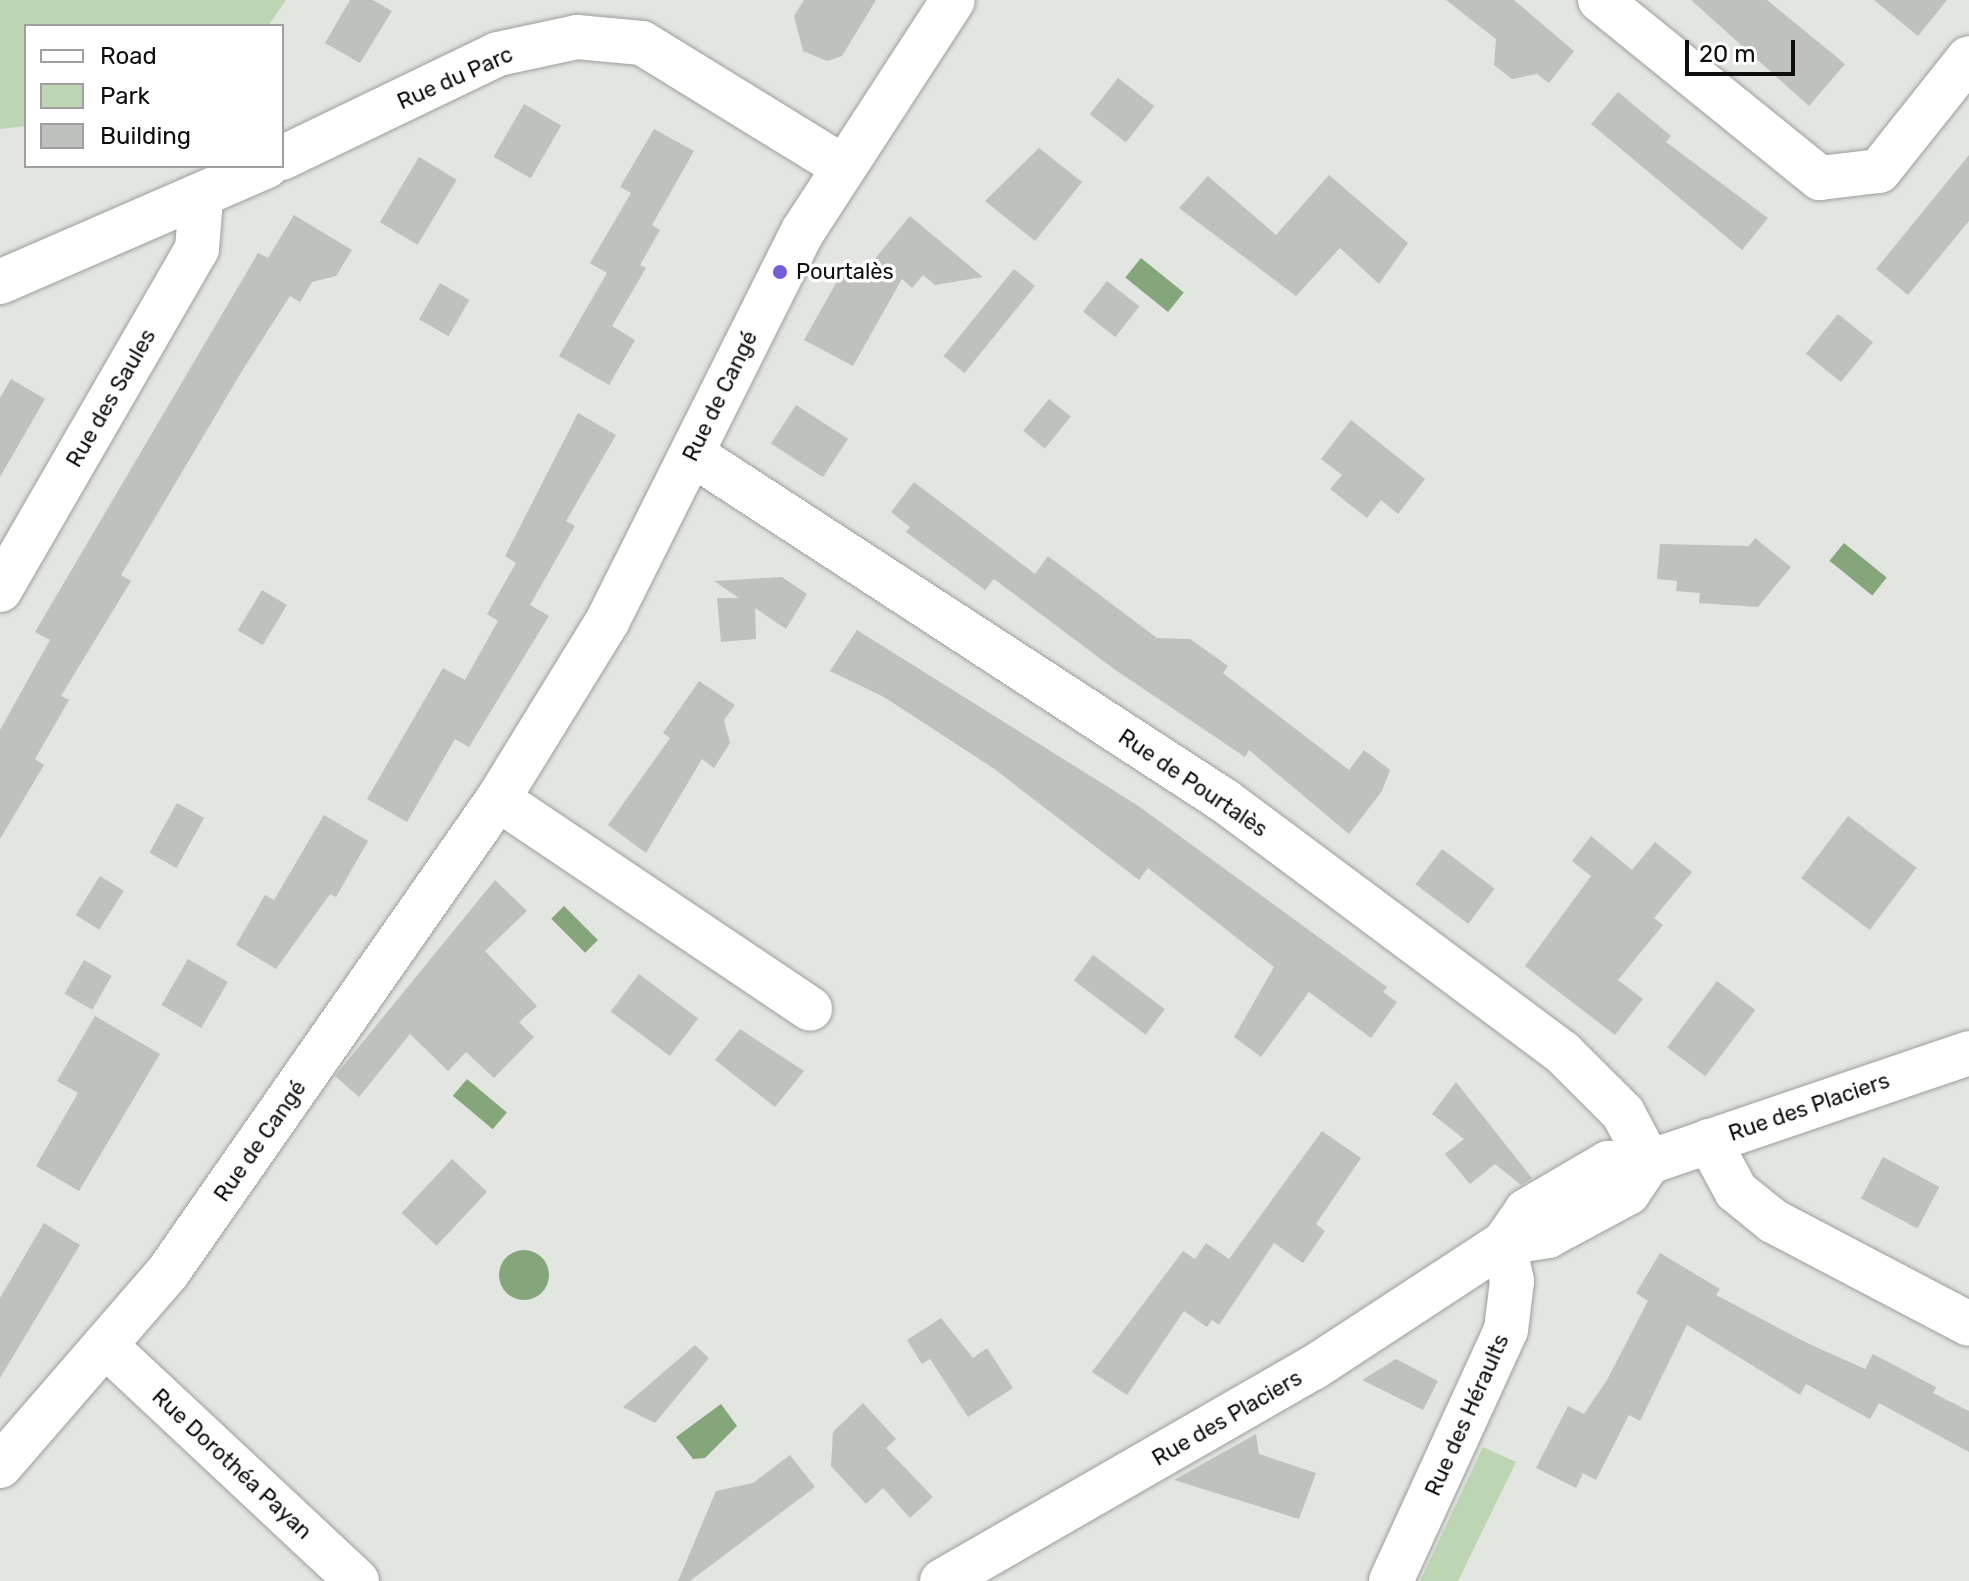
<!DOCTYPE html>
<html>
<head>
<meta charset="utf-8">
<style>
	body { margin:0 }
	#map { position:relative; width:1969px; height:1581px; overflow:hidden; background:#e2e5e0; font-family:Rubik,sans-serif }
	div>[style] { position:absolute }
	.green>* { inset:0; background:#bcd5b3 }
	.water>* { inset:0; background:#85a57b; transform-origin:0 0 }
	.round { border-radius:50% }
	.building>* { inset:0; background:#bec1bc; transform-origin:0 0 }
	.roads { filter:drop-shadow(0 0 2px #9b9f9a) drop-shadow(0 0 2px #9b9f9a) }
	.minor>* { height:44px; margin:-22px; padding:0 22px; transform-origin:22px; border-radius:22px; background:#fff }
	.dots>* { width:22px; height:22px; translate:-50% -50%; box-sizing:border-box; border:4px solid #fff; border-radius:50% }
	span { translate:-50% -50%; white-space:nowrap; text-align:center; line-height:1.15; -webkit-text-stroke:7px #fff; paint-order:stroke }
	.street-label { font-size:22px; color:#0d0e0d }
	.poi-label { font-size:22px; color:#0d0e0d }
	.left { translate:0 -50%; text-align:left }
	.legend { position:absolute; left:24px; top:24px; width:260px; height:144px; box-sizing:border-box; background:#fff; border:2px solid #9e9f9e; margin:0; padding:10px 14px; list-style:none; font-size:24px; color:#0d0e0d }
	.legend li { display:flex; align-items:center; gap:16px; height:40px }
	.legend b { width:40px; border:2px solid #9e9f9e }
	.scale { position:absolute; left:1685px; top:40px; width:110px; height:36px; box-sizing:border-box; border:4px solid #0d0e0d; border-top:0; padding-left:10px; font-size:24px; line-height:28px; white-space:nowrap; color:#0d0e0d; -webkit-text-stroke:6px #fff; paint-order:stroke }
</style>
</head>
<body>
<div id="map">
	<div class="green">
		<i style="clip-path:polygon(0 0,286px 0,268px 26px,26px 26px,26px 126px,0 129px)"></i>
		<i style="clip-path:polygon(1483px 1447px,1516px 1462px,1458px 1581px,1420px 1581px)"></i>
	</div>
	<div class="water">
		<i style="left:1141px;top:258px;width:55px;height:25px;rotate:39deg"></i>
		<i style="left:1844px;top:543px;width:55px;height:23px;rotate:39deg"></i>
		<i style="left:564px;top:906px;width:48px;height:18px;rotate:45deg"></i>
		<i style="left:467px;top:1079px;width:52px;height:22px;rotate:40deg"></i>
		<i class="round" style="left:499px;top:1250px;width:50px;height:50px"></i>
		<i style="clip-path:polygon(721px 1404px,737px 1426px,705px 1458px,693px 1459px,676px 1437px)"></i>
	</div>
	<div class="building">
		<i style="clip-path:polygon(350px 0,373px 0,392px 11px,360px 63px,325px 43px)"></i>
		<i style="clip-path:polygon(804px 0,876px 0,842px 56px,827px 61px,803px 51px,794px 16px)"></i>
		<i style="clip-path:polygon(1446px 0,1514px 0,1574px 51px,1549px 83px,1537px 74px,1512px 79px,1494px 65px,1496px 39px)"></i>
		<i style="clip-path:polygon(1691px 0,1767px 0,1845px 64px,1809px 106px)"></i>
		<i style="clip-path:polygon(1874px 0,1947px 0,1918px 36px)"></i>
		<i style="left:1118px;top:78px;width:46px;height:46px;rotate:38deg"></i>
		<i style="clip-path:polygon(1618px 92px,1671px 136px,1666px 142px,1768px 218px,1742px 250px,1591px 124px)"></i>
		<i style="left:524px;top:104px;width:43px;height:61px;rotate:30deg"></i>
		<i style="clip-path:polygon(654px 129px,694px 151px,652px 225px,660px 230px,640px 265px,646px 268px,612px 326px,635px 340px,609px 385px,559px 356px,607px 273px,590px 263px,631px 193px,620px 187px)"></i>
		<i style="clip-path:polygon(1039px 148px,1082px 182px,1035px 241px,985px 201px)"></i>
		<i style="clip-path:polygon(1969px 155px,1969px 221px,1908px 295px,1876px 269px)"></i>
		<i style="left:419px;top:157px;width:44px;height:76px;rotate:31deg"></i>
		<i style="clip-path:polygon(1329px 175px,1408px 243px,1379px 284px,1340px 248px,1296px 296px,1179px 208px,1208px 176px,1276px 235px)"></i>
		<i style="clip-path:polygon(294px 215px,352px 250px,336px 276px,312px 282px,300px 302px,290px 296px,242px 371px,121px 575px,131px 581px,61px 696px,69px 700px,35px 759px,44px 765px,0 839px,0 730px,50px 640px,35px 632px,258px 253px,268px 258px)"></i>
		<i style="clip-path:polygon(910px 216px,983px 277px,935px 285px,923px 275px,912px 288px,902px 279px,853px 366px,804px 340px,844px 269px,859px 278px)"></i>
		<i style="left:1014px;top:269px;width:27px;height:112px;rotate:39deg"></i>
		<i style="left:1107px;top:281px;width:41px;height:39px;rotate:38deg"></i>
		<i style="left:440px;top:283px;width:34px;height:42px;rotate:30deg"></i>
		<i style="left:1838px;top:314px;width:45px;height:51px;rotate:39deg"></i>
		<i style="clip-path:polygon(11px 379px,45px 399px,0 477px,0 398px)"></i>
		<i style="left:1049px;top:399px;width:28px;height:41px;rotate:39deg"></i>
		<i style="left:796px;top:405px;width:62px;height:46px;rotate:33deg"></i>
		<i style="clip-path:polygon(578px 413px,616px 435px,566px 521px,575px 526px,530px 605px,549px 616px,469px 747px,455px 739px,407px 822px,367px 799px,443px 668px,465px 680px,498px 621px,487px 614px,516px 563px,505px 556px)"></i>
		<i style="clip-path:polygon(1351px 420px,1425px 479px,1398px 514px,1381px 500px,1367px 518px,1330px 489px,1342px 475px,1321px 459px)"></i>
		<i style="clip-path:polygon(914px 482px,1035px 574px,1048px 556px,1157px 638px,1190px 639px,1228px 666px,1223px 673px,1349px 770px,1364px 750px,1390px 770px,1382px 791px,1349px 834px,1249px 750px,1245px 757px,1114px 669px,994px 579px,985px 590px,906px 532px,910px 527px,891px 512px)"></i>
		<i style="clip-path:polygon(1755px 538px,1791px 567px,1758px 607px,1699px 603px,1700px 593px,1676px 591px,1677px 581px,1657px 579px,1660px 544px,1749px 546px)"></i>
		<i style="clip-path:polygon(782px 577px,807px 594px,786px 629px,755px 608px,756px 639px,721px 642px,717px 598px,739px 598px,714px 581px)"></i>
		<i style="left:262px;top:590px;width:29px;height:47px;rotate:31deg"></i>
		<i style="clip-path:polygon(857px 630px,1137px 805px,1387px 987px,1383px 992px,1397px 1002px,1371px 1038px,1309px 992px,1261px 1057px,1234px 1037px,1274px 967px,1148px 868px,1139px 880px,993px 768px,884px 697px,830px 671px)"></i>
		<i style="clip-path:polygon(699px 681px,735px 705px,724px 720px,730px 743px,714px 768px,702px 759px,646px 853px,608px 825px,670px 738px,663px 733px)"></i>
		<i style="left:177px;top:803px;width:31px;height:57px;rotate:29deg"></i>
		<i style="clip-path:polygon(324px 815px,368px 841px,336px 897px,330px 894px,276px 969px,236px 945px,265px 895px,274px 900px)"></i>
		<i style="left:1848px;top:816px;width:86px;height:78px;rotate:37deg"></i>
		<i style="clip-path:polygon(1591px 836px,1632px 870px,1655px 842px,1692px 872px,1654px 918px,1663px 925px,1618px 980px,1643px 999px,1615px 1035px,1525px 966px,1591px 876px,1572px 861px)"></i>
		<i style="left:1442px;top:849px;width:66px;height:44px;rotate:37deg"></i>
		<i style="left:100px;top:876px;width:28px;height:46px;rotate:32deg"></i>
		<i style="clip-path:polygon(495px 880px,527px 911px,485px 951px,537px 1006px,519px 1022px,534px 1037px,494px 1078px,466px 1052px,448px 1071px,410px 1034px,359px 1097px,335px 1076px)"></i>
		<i style="left:1093px;top:955px;width:90px;height:32px;rotate:37deg"></i>
		<i style="left:188px;top:959px;width:46px;height:53px;rotate:30deg"></i>
		<i style="left:84px;top:960px;width:32px;height:39px;rotate:30deg"></i>
		<i style="left:639px;top:974px;width:74px;height:47px;rotate:37deg"></i>
		<i style="left:1717px;top:981px;width:48px;height:83px;rotate:37deg"></i>
		<i style="clip-path:polygon(95px 1016px,160px 1054px,79px 1191px,36px 1166px,78px 1093px,57px 1081px)"></i>
		<i style="clip-path:polygon(740px 1029px,804px 1071px,775px 1107px,715px 1060px)"></i>
		<i style="clip-path:polygon(1456px 1082px,1532px 1178px,1531px 1179px,1521px 1185px,1495px 1164px,1470px 1184px,1445px 1154px,1464px 1139px,1432px 1114px)"></i>
		<i style="clip-path:polygon(1322px 1131px,1361px 1158px,1316px 1224px,1325px 1231px,1303px 1263px,1274px 1243px,1219px 1325px,1212px 1320px,1207px 1327px,1184px 1311px,1127px 1395px,1092px 1372px,1183px 1251px,1195px 1259px,1206px 1243px,1229px 1259px)"></i>
		<i style="left:1883px;top:1157px;width:64px;height:47px;rotate:28deg"></i>
		<i style="left:452px;top:1159px;width:48px;height:74px;rotate:43deg"></i>
		<i style="clip-path:polygon(44px 1223px,80px 1245px,0 1378px,0 1298px)"></i>
		<i style="clip-path:polygon(1660px 1253px,1720px 1289px,1716px 1295px,1805px 1342px,1865px 1369px,1873px 1354px,1936px 1387px,1933px 1393px,1969px 1411px,1969px 1452px,1879px 1403px,1870px 1419px,1806px 1384px,1800px 1395px,1687px 1325px,1640px 1421px,1629px 1415px,1596px 1480px,1583px 1473px,1576px 1488px,1536px 1468px,1568px 1406px,1584px 1414px,1607px 1380px,1648px 1301px,1636px 1293px)"></i>
		<i style="clip-path:polygon(941px 1318px,973px 1358px,987px 1348px,1013px 1388px,968px 1417px,930px 1359px,922px 1364px,907px 1340px)"></i>
		<i style="clip-path:polygon(695px 1345px,709px 1358px,655px 1423px,623px 1407px)"></i>
		<i style="clip-path:polygon(1396px 1359px,1438px 1381px,1423px 1410px,1362px 1380px)"></i>
		<i style="clip-path:polygon(863px 1403px,896px 1439px,886px 1448px,933px 1497px,910px 1518px,883px 1488px,866px 1504px,831px 1466px,833px 1432px)"></i>
		<i style="clip-path:polygon(1256px 1434px,1259px 1454px,1316px 1473px,1299px 1519px,1174px 1480px)"></i>
		<i style="clip-path:polygon(790px 1455px,815px 1487px,690px 1581px,678px 1581px,716px 1491px,753px 1483px)"></i>
	</div>
	<div class="roads">
		<div class="minor">
			<i style="left:1600px;top:0;width:283px;rotate:39deg"></i>
			<i style="left:1820px;top:178px;width:59px;rotate:-6.8deg"></i>
			<i style="left:1879px;top:171px;width:144px;rotate:-51.5deg"></i>
			<i style="left:282px;top:158px;width:240px;rotate:-25.7deg"></i>
			<i style="left:498px;top:54px;width:81px;rotate:-12.1deg"></i>
			<i style="left:577px;top:37px;width:65px;rotate:5.3deg"></i>
			<i style="left:642px;top:43px;width:235px;rotate:31.6deg"></i>
			<i style="left:0;top:282px;width:291px;rotate:-23.5deg"></i>
			<i style="left:692px;top:454px;width:636px;rotate:33.07deg"></i>
			<i style="left:1225px;top:801px;width:420px;rotate:36.7deg"></i>
			<i style="left:1562px;top:1052px;width:86px;rotate:45deg"></i>
			<i style="left:1623px;top:1113px;width:55px;rotate:62deg"></i>
			<i style="left:0;top:590px;width:394px;rotate:-60deg"></i>
			<i style="left:197px;top:249px;width:50px;rotate:-85.4deg"></i>
			<i style="left:498px;top:799px;width:376px;rotate:33.9deg"></i>
			<i style="left:1709px;top:1141px;width:57px;rotate:61.6deg"></i>
			<i style="left:1736px;top:1191px;width:48px;rotate:39deg"></i>
			<i style="left:1773px;top:1221px;width:221px;rotate:27.7deg"></i>
			<i style="left:1504px;top:1243px;width:45px;rotate:-9deg"></i>
			<i style="left:1548px;top:1236px;width:91px;rotate:-28.3deg"></i>
			<i style="left:1628px;top:1193px;width:37px;rotate:-56deg"></i>
			<i style="left:108px;top:1348px;width:341px;rotate:43.1deg"></i>
			<i style="left:0;top:1466px;width:257px;rotate:-49.1deg"></i>
			<i style="left:168px;top:1272px;width:577px;rotate:-55.1deg"></i>
			<i style="left:498px;top:799px;width:210px;rotate:-58.4deg"></i>
			<i style="left:608px;top:620px;width:435px;rotate:-63.4deg"></i>
			<i style="left:803px;top:231px;width:275px;rotate:-57deg"></i>
			<i style="left:942px;top:1581px;width:428px;rotate:-29.9deg"></i>
			<i style="left:1313px;top:1368px;width:228px;rotate:-33.2deg"></i>
			<i style="left:1504px;top:1243px;width:39px;rotate:-55deg"></i>
			<i style="left:1526px;top:1211px;width:95px;rotate:-30.3deg"></i>
			<i style="left:1608px;top:1163px;width:41px;rotate:-1.4deg"></i>
			<i style="left:1649px;top:1162px;width:338px;rotate:-18.8deg"></i>
			<i style="left:1391px;top:1581px;width:276px;rotate:-65.4deg"></i>
			<i style="left:1506px;top:1330px;width:49px;rotate:-83deg"></i>
			<i style="left:1512px;top:1281px;width:39px;rotate:-102deg"></i>
		</div>
	</div>
	<div class="dots">
		<i style="left:780px;top:272px;background:#755dd8"></i>
	</div>
	<div class="street-label">
		<span style="left:455px;top:78px;rotate:-24deg">Rue du Parc</span>
		<span style="left:720px;top:396px;rotate:-64deg">Rue de Cangé</span>
		<span style="left:111px;top:398px;rotate:-60deg">Rue des Saules</span>
		<span style="left:1193px;top:783px;rotate:34deg">Rue de Pourtalès</span>
		<span style="left:1809px;top:1107px;rotate:-19deg">Rue des Placiers</span>
		<span style="left:260px;top:1141px;rotate:-55deg">Rue de Cangé</span>
		<span style="left:1467px;top:1415px;rotate:-66deg">Rue des Héraults</span>
		<span style="left:1227px;top:1418px;rotate:-30deg">Rue des Placiers</span>
		<span style="left:232px;top:1464px;rotate:43deg">Rue Dorothéa Payan</span>
	</div>
	<div class="poi-label">
		<span class="left" style="left:796px;top:272px">Pourtalès</span>
	</div>
	<ul class="legend">
	<li><b style="height:10px;background:#fff"></b>Road</li>
	<li><b style="height:22px;background:#bcd5b3"></b>Park</li>
	<li><b style="height:22px;background:#bec1bc"></b>Building</li>
	</ul>
	<div class="scale">20 m</div>
</div>
</body>
</html>
